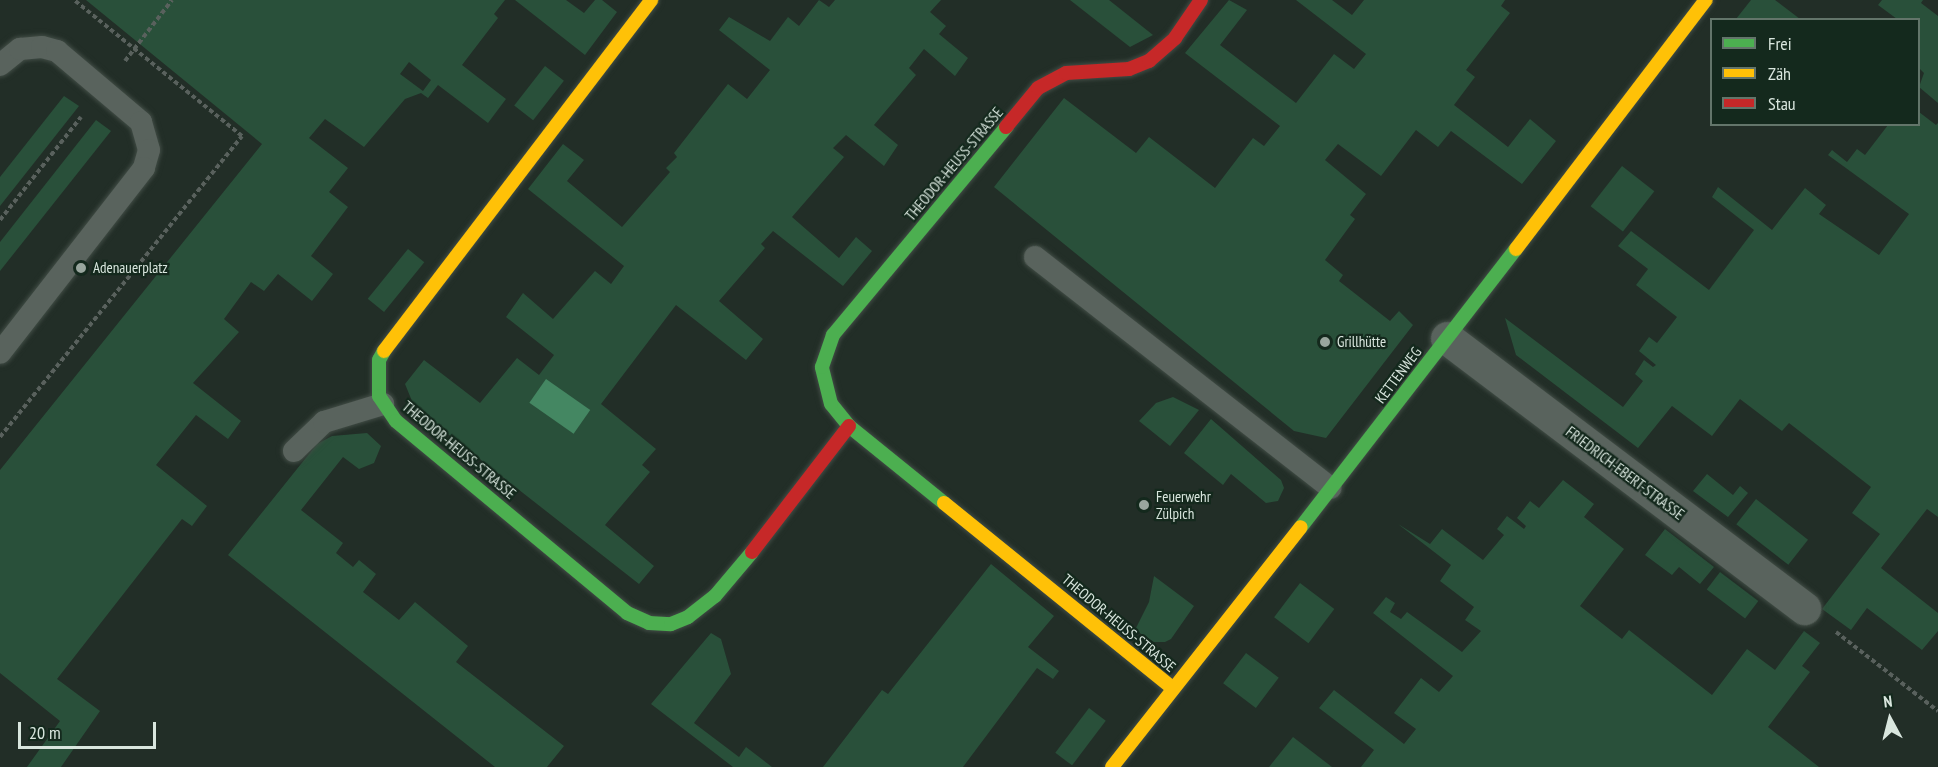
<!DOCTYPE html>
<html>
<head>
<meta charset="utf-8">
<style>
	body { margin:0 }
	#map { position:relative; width:1938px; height:767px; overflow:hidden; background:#222e27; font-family:"PT Sans Narrow",sans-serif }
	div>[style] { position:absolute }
	.green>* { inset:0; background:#29503a; transform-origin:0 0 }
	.water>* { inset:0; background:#448762; transform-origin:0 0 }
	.path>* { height:4px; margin-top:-2px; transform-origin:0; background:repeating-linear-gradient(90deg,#59615d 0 4.5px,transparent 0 7.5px) }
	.roads { filter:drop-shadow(0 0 2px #414c45) drop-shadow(0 0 2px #414c45) }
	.lane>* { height:22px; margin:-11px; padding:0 11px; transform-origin:11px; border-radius:11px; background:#59635d }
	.street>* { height:33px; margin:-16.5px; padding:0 16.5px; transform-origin:16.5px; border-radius:16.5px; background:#59635d }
	.fast>* { height:14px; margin:-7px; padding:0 7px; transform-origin:7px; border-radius:7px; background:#4caf50 }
	.slow>* { height:14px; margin:-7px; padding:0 7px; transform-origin:7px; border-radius:7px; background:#ffc107 }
	.jam>* { height:14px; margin:-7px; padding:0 7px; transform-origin:7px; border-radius:7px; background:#c62828 }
	.dots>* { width:16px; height:16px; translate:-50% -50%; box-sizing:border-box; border:3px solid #14291d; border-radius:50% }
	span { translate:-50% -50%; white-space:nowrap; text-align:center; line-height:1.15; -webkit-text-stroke:4.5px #14291d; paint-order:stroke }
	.street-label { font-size:15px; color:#d9e6de }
	.poi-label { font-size:15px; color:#d9e6de }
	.left { translate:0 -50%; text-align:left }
	.legend { position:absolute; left:1710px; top:18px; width:210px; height:108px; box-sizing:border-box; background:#14291d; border:2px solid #63756a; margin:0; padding:8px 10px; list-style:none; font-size:18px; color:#d9e6de }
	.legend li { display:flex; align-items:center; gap:12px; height:30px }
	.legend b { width:30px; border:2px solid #63756a }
	.north { position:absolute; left:1860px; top:689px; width:60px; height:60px; -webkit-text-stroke:4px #14291d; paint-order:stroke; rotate:353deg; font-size:16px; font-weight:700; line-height:24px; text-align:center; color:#d9e6de }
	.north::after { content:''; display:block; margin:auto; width:21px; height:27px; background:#d9e6de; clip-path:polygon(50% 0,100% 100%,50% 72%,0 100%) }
	.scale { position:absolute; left:18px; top:722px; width:138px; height:27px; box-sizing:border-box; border:3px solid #d9e6de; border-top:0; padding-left:8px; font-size:18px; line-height:21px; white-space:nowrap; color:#d9e6de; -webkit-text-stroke:4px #14291d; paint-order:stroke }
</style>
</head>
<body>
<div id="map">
	<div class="green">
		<i style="clip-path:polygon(evenodd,86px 0,505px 0,494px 14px,498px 18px,462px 65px,506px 99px,488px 123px,438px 85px,428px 98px,421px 93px,405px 99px,364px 147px,325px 119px,309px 138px,348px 168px,329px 192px,348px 207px,311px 256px,333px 274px,312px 301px,278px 274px,264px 291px,251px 282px,224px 319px,239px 332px,193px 383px,241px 421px,228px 439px,196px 415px,156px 465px,207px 506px,192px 526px,182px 519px,57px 679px,100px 711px,61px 767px,27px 767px,60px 721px,0 673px,0 470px,262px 144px,86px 0,409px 62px,431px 80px,423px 91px,400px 74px,409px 62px)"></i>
		<i style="clip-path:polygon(515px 0,566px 0,584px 13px,595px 0,602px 0,617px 12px,585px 55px)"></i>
		<i style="clip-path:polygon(819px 0,829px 7px,835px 0,941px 0,930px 12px,946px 26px,939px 34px,968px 58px,955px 76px,924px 49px,909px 68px,916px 75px,874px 125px,898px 145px,884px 166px,846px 135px,833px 148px,844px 157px,792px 217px,839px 258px,856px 237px,872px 251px,843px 286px,773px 231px,761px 244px,765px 248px,719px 301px,763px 339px,746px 360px,676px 305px,601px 404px,656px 449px,642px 465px,650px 472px,605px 525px,654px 566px,639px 584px,430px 420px,412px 401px,405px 384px,424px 360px,480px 403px,517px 358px,539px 375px,554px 355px,506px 317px,523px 293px,553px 319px,595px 271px,611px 284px,624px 266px,528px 189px,563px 144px,584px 160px,567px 181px,622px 227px,670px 172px,666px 168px,677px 157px,674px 153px,728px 84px,747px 99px,770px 70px,719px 30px,729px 17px,770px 41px,788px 17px,799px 26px)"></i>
		<i style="clip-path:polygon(1070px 0,1109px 0,1153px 35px,1130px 47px)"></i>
		<i style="clip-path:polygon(1229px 0,1247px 10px,1220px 45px,1296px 103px,1334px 54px,1354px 69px,1366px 54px,1296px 0,1332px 0,1352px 15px,1364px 0,1505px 0,1501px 6px,1510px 13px,1466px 70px,1475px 77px,1454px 105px,1508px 147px,1530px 119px,1556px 141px,1522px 184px,1451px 131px,1438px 147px,1416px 130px,1381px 176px,1338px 144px,1325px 160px,1366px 194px,1350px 215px,1355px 219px,1325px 260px,1343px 275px,1339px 281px,1390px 321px,1399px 311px,1413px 325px,1326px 438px,1294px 431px,994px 187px,1064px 98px,1136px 153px,1149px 137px,1215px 188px,1253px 138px,1264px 146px,1280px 126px,1185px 53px)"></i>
		<i style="clip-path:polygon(1751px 0,1775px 0,1800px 19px,1736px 19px)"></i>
		<i style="clip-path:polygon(1882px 0,1923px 0,1921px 3px,1938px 16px,1938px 103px,1919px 87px,1924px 73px,1919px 68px,1918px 20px,1897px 19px,1878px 5px)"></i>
		<i style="left:545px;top:66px;width:24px;height:50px;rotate:38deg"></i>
		<i style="clip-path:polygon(64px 96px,79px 106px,0 206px,0 177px)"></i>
		<i style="clip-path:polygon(1919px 112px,1936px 125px,1938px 123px,1938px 517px,1927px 509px,1881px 568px,1938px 613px,1938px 631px,1922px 650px,1867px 608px,1851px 630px,1822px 609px,1880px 534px,1852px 513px,1871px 487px,1789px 423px,1782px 431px,1740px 399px,1712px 436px,1672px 406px,1638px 448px,1516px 355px,1505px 318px,1623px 407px,1643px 381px,1635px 374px,1644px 360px,1653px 367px,1656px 365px,1639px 351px,1649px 337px,1657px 343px,1677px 317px,1636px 285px,1648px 269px,1618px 246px,1631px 231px,1709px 290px,1754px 230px,1712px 197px,1718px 187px,1772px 230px,1805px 188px,1826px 205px,1819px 214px,1879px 255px,1909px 214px,1828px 155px,1832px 150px,1847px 162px,1857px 149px,1865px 155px,1888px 125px,1918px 124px)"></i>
		<i style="clip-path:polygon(96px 120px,111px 131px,0 271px,0 242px)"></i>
		<i style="left:1622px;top:166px;width:41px;height:51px;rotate:38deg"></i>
		<i style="left:408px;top:249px;width:21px;height:64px;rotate:39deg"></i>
		<i style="clip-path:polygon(1173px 397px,1199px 410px,1170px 446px,1139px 421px,1156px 403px)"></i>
		<i style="clip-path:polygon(1211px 419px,1281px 480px,1284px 488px,1278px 501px,1266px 503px,1231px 474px,1223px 485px,1184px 453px)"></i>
		<i style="clip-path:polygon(367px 433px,381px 446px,374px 463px,359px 469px,343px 457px,301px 510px,343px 543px,336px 553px,353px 567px,359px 560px,376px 574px,363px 592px,399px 620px,415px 602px,468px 646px,456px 662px,564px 746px,547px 767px,495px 767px,228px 555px,317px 444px,332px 436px)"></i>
		<i style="clip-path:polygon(1707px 474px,1733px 495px,1740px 486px,1748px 493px,1728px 517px,1693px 491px)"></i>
		<i style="clip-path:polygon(1563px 480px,1594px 504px,1584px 517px,1624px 549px,1580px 606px,1622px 639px,1629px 630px,1712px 695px,1747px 649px,1775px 670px,1804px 631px,1820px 643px,1802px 666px,1810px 672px,1768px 727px,1819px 767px,1361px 767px,1374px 750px,1319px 708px,1334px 690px,1404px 744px,1416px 729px,1394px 713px,1421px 678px,1439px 692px,1453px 676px,1373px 613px,1386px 597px,1395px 603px,1390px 612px,1401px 619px,1407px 612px,1462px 652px,1481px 631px,1465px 620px,1474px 607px,1440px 581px,1451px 565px,1398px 524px,1430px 544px,1442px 529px,1483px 560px,1504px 535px,1497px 529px,1507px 516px,1524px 529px,1526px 526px,1517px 518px,1530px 501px,1539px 508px)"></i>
		<i style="left:1756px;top:499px;width:66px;height:32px;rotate:38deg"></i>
		<i style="clip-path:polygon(1665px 529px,1714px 567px,1700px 584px,1679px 567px,1672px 575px,1645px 555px)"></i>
		<i style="clip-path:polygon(991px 564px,1054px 616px,1028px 647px,1059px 671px,1053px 679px,1037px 668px,963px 767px,823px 767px,882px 690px,888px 694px)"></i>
		<i style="left:1720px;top:572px;width:48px;height:22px;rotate:37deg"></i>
		<i style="clip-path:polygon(1154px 576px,1194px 606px,1171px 639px,1165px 642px,1154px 642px,1135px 630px,1149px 602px)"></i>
		<i style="left:1300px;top:583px;width:43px;height:43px;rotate:37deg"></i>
		<i style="clip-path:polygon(711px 633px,721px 639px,731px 674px,694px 723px,739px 757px,746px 747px,772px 767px,733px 767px,651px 704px)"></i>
		<i style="left:1246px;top:653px;width:41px;height:38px;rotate:37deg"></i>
		<i style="left:1089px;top:708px;width:21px;height:56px;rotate:37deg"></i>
		<i style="clip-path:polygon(1293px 737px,1332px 767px,1269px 767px)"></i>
	</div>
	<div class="water">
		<i style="left:546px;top:379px;width:54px;height:29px;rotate:35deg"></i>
	</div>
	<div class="path">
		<i style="left:125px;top:61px;width:77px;rotate:-52.4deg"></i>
		<i style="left:0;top:220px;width:131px;rotate:-51.8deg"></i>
		<i style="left:0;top:437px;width:386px;rotate:-51.2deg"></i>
		<i style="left:242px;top:136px;width:216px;rotate:-141deg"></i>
		<i style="left:1836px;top:632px;width:129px;rotate:37.8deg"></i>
	</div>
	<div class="roads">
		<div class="lane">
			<i style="left:0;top:65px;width:26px;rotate:-39deg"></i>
			<i style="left:20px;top:49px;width:22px;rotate:-5deg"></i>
			<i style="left:42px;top:47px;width:16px;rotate:15deg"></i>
			<i style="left:57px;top:51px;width:110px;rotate:40.2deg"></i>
			<i style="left:141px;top:122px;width:29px;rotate:74deg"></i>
			<i style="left:149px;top:150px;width:19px;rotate:106deg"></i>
			<i style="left:144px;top:168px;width:234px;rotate:127.9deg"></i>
			<i style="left:1035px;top:257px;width:375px;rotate:38deg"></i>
			<i style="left:294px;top:451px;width:42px;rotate:-44deg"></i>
			<i style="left:324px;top:422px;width:62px;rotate:-17deg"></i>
		</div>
		<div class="street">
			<i style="left:1447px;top:338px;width:448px;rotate:37.1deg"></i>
		</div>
		<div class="fast">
			<i style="left:384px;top:351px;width:10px;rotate:119deg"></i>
			<i style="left:379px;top:360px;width:36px;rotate:90deg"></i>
			<i style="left:379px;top:396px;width:30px;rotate:56deg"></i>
			<i style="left:396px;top:421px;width:300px;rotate:39.7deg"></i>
			<i style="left:627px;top:613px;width:24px;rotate:24deg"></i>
			<i style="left:649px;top:623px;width:22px;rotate:3deg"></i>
			<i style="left:671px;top:624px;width:18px;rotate:-22deg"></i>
			<i style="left:688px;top:617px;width:34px;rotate:-38deg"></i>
			<i style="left:715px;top:596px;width:57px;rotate:-49.9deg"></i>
			<i style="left:944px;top:503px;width:122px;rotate:-141deg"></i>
			<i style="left:849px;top:426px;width:28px;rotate:-129deg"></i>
			<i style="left:831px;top:404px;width:38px;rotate:-104deg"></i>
			<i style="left:822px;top:367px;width:34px;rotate:-71deg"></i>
			<i style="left:833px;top:335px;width:271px;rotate:-50.2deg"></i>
			<i style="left:1301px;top:527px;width:351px;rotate:-52.3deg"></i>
		</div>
		<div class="slow">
			<i style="left:1516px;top:249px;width:313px;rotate:-52.7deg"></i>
			<i style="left:384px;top:351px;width:441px;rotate:-52.7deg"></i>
			<i style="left:944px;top:503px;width:292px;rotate:39deg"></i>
			<i style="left:1112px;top:767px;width:305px;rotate:-51.8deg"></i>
		</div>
		<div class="jam">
			<i style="left:1006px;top:127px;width:50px;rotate:-50.6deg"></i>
			<i style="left:1038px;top:88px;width:32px;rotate:-28deg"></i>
			<i style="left:1066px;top:73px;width:63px;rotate:-3.6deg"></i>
			<i style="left:1129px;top:69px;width:22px;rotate:-22deg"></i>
			<i style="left:1149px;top:61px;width:35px;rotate:-41deg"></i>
			<i style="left:1175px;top:38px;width:46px;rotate:-55.6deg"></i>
			<i style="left:752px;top:552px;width:159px;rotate:-52.4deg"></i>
		</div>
	</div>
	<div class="dots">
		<i style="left:81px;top:268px;background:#99a69e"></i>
		<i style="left:1325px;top:342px;background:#99a69e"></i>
		<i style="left:1144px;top:505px;background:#99a69e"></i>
	</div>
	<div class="street-label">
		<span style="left:954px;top:164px;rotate:-50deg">THEODOR-HEUSS-STRASSE</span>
		<span style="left:1398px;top:375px;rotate:-53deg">KETTENWEG</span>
		<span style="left:459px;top:450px;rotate:40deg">THEODOR-HEUSS-STRASSE</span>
		<span style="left:1625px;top:473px;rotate:37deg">FRIEDRICH-EBERT-STRASSE</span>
		<span style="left:1119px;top:623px;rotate:40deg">THEODOR-HEUSS-STRASSE</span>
	</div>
	<div class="poi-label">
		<span class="left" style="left:93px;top:268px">Adenauerplatz</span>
		<span class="left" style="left:1337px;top:342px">Grillhütte</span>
		<span class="left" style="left:1156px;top:505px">Feuerwehr<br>Zülpich</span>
	</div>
	<ul class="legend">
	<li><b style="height:8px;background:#4caf50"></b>Frei</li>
	<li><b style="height:8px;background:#ffc107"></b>Zäh</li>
	<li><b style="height:8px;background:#c62828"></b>Stau</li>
	</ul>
	<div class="north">N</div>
	<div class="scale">20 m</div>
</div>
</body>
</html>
